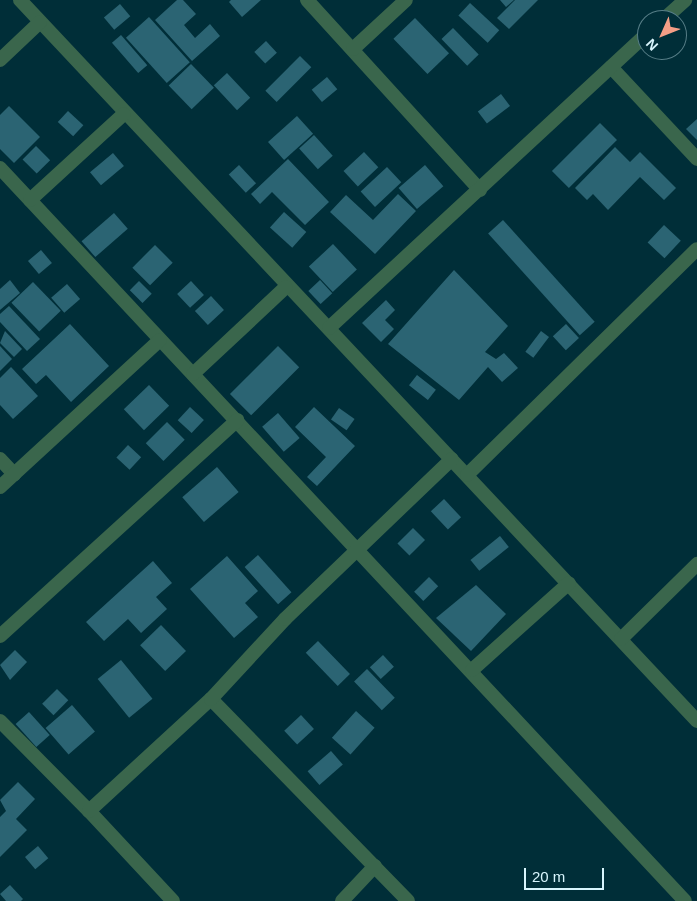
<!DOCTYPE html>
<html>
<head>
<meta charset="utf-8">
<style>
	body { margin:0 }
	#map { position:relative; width:697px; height:901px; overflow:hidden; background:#002e38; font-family:Arial,sans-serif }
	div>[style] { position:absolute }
	.building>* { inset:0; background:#2b6473; transform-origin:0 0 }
	.minor>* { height:14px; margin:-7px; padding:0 7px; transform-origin:7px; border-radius:7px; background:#3a664c }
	span { translate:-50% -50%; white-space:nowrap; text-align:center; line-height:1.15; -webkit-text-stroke:4px #002e38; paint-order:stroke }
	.north { position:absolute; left:637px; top:10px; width:50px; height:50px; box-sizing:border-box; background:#002e38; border:1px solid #567e87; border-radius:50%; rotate:226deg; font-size:14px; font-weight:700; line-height:20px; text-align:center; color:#d8f5fd }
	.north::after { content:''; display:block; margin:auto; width:18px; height:22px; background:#f49e86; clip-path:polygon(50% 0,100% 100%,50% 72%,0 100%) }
	.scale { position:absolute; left:524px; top:868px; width:80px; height:22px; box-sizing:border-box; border:2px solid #d8f5fd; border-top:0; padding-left:6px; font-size:15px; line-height:18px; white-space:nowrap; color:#d8f5fd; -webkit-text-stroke:4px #002e38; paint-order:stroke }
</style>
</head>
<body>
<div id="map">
	<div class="building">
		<i style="clip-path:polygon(177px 0,183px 0,196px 14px,184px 25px,195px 38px,210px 24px,220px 36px,192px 61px,155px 20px)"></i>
		<i style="clip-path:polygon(231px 0,261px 0,242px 17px,229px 2px)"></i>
		<i style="clip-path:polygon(500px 0,514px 0,506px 7px)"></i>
		<i style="clip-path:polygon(515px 0,538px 0,509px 29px,497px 18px)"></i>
		<i style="left:470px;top:3px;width:40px;height:17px;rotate:43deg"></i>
		<i style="left:120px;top:4px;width:16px;height:21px;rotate:50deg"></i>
		<i style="left:149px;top:17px;width:61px;height:31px;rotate:48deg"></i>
		<i style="left:415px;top:18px;width:49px;height:30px;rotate:46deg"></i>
		<i style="left:453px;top:28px;width:37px;height:16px;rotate:46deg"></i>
		<i style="left:121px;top:35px;width:40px;height:12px;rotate:49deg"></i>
		<i style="left:266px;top:41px;width:16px;height:16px;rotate:47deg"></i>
		<i style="left:300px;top:56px;width:16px;height:49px;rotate:45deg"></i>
		<i style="left:191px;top:64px;width:33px;height:31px;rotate:46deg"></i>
		<i style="left:227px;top:73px;width:34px;height:18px;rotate:47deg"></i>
		<i style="left:327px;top:77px;width:16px;height:20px;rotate:50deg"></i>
		<i style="left:501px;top:94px;width:15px;height:29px;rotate:53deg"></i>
		<i style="clip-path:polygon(9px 106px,40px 137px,14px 163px,0 149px,0 115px)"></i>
		<i style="left:68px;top:111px;width:21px;height:15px;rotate:43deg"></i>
		<i style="left:297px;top:116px;width:24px;height:39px;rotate:48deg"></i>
		<i style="clip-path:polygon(697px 119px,697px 140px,686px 129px)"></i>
		<i style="left:600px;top:123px;width:24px;height:68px;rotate:45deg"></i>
		<i style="left:314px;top:135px;width:28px;height:20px;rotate:48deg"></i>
		<i style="left:36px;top:146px;width:20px;height:19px;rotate:45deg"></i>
		<i style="clip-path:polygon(615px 147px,630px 162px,640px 152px,676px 188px,664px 200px,640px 177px,608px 210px,593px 194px,587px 200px,575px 188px)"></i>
		<i style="left:364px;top:152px;width:21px;height:28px;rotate:47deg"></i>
		<i style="left:113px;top:153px;width:17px;height:30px;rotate:50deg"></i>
		<i style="clip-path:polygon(288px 159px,329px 202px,305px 225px,272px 192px,260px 204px,251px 194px)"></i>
		<i style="left:239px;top:165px;width:25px;height:14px;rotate:47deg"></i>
		<i style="left:425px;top:165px;width:28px;height:35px;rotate:49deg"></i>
		<i style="left:387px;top:167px;width:21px;height:36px;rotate:47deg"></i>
		<i style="clip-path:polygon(398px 194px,416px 211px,375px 254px,330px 212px,346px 195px,373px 220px)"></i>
		<i style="left:284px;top:212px;width:30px;height:21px;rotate:42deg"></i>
		<i style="left:114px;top:213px;width:21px;height:43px;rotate:49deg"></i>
		<i style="left:503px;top:220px;width:137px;height:20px;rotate:48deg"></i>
		<i style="left:664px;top:225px;width:23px;height:24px;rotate:43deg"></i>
		<i style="left:333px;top:244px;width:35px;height:33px;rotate:47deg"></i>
		<i style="left:155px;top:245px;width:25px;height:32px;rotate:45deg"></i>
		<i style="left:41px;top:250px;width:17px;height:17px;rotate:50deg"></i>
		<i style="clip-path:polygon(454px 270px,508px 326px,485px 352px,496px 359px,504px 353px,518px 368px,502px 382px,488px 367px,459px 400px,388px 344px)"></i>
		<i style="clip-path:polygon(10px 280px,20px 293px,0 310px,0 289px)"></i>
		<i style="left:320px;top:280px;width:18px;height:16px;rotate:47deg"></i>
		<i style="left:139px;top:281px;width:18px;height:13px;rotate:45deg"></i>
		<i style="left:191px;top:281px;width:19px;height:19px;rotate:47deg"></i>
		<i style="left:33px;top:282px;width:40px;height:30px;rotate:46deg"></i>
		<i style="left:67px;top:284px;width:20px;height:21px;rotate:49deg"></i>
		<i style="left:211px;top:296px;width:19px;height:22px;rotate:47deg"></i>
		<i style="clip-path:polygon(386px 300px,395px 310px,385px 320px,394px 329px,381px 342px,362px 323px)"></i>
		<i style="clip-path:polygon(9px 306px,40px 339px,27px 351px,0 322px,0 314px)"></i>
		<i style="clip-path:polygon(70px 324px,109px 366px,71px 402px,46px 375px,36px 384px,22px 369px)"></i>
		<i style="left:566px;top:324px;width:19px;height:18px;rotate:47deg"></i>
		<i style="clip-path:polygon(5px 331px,22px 349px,14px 357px,0 343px)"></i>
		<i style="left:541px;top:331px;width:10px;height:26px;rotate:37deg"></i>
		<i style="clip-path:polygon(0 346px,12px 359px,0 371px)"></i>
		<i style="left:278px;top:346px;width:30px;height:68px;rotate:45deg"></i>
		<i style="clip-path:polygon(11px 367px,38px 396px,13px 419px,0 405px,0 378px)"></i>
		<i style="left:417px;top:375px;width:24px;height:13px;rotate:38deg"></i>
		<i style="left:149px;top:385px;width:29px;height:35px;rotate:46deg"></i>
		<i style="left:190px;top:407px;width:19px;height:18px;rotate:43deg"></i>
		<i style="clip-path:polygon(314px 407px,355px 446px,317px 486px,307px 477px,326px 457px,295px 427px)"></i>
		<i style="left:339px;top:408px;width:19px;height:14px;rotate:35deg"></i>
		<i style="left:278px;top:413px;width:33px;height:21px;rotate:49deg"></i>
		<i style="left:167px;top:422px;width:25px;height:30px;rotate:45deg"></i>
		<i style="left:128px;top:445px;width:18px;height:17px;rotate:43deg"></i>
		<i style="left:217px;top:467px;width:33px;height:46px;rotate:49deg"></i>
		<i style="left:444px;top:499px;width:25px;height:18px;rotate:47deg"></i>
		<i style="left:413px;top:528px;width:17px;height:22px;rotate:45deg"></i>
		<i style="left:500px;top:536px;width:14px;height:38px;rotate:51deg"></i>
		<i style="left:258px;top:555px;width:50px;height:18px;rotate:48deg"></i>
		<i style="clip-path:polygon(227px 556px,258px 591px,245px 603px,258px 617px,234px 638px,190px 589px)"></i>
		<i style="clip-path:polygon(153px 561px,172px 583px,156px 597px,167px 609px,141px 633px,128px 619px,104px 641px,86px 622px)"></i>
		<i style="left:429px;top:577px;width:13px;height:21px;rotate:45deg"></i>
		<i style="clip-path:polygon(476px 585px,506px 614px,471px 651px,436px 618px)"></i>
		<i style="left:161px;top:625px;width:36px;height:29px;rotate:46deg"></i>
		<i style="left:318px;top:641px;width:46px;height:17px;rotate:46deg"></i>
		<i style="clip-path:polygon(15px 650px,27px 662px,10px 680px,0 665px)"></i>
		<i style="left:383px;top:655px;width:16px;height:18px;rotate:47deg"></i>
		<i style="left:121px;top:660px;width:50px;height:30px;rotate:51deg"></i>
		<i style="left:367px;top:669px;width:40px;height:18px;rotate:46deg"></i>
		<i style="left:57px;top:689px;width:16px;height:21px;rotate:45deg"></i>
		<i style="left:72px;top:705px;width:35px;height:35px;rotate:49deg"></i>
		<i style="left:356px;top:711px;width:25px;height:36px;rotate:42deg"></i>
		<i style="left:29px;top:712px;width:31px;height:18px;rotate:48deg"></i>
		<i style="left:301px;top:715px;width:19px;height:23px;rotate:47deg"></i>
		<i style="left:331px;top:751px;width:18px;height:31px;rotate:49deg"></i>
		<i style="clip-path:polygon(18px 782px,35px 799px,16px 819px,27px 830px,0 857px,0 817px,6px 811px,0 800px)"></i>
		<i style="left:38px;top:846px;width:16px;height:17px;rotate:50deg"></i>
		<i style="clip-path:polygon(10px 885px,23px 899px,21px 901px,6px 901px,0 894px)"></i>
	</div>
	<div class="minor">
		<i style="left:20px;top:0;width:989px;rotate:46.8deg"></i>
		<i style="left:307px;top:0;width:257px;rotate:47.7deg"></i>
		<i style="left:663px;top:20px;width:30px;rotate:-42deg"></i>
		<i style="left:353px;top:49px;width:72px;rotate:-42.8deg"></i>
		<i style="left:0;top:60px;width:55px;rotate:-43.5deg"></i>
		<i style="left:611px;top:67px;width:126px;rotate:46.9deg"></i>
		<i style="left:0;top:168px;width:1003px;rotate:46.94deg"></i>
		<i style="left:30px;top:200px;width:127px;rotate:-42.5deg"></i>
		<i style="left:329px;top:328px;width:433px;rotate:-42.8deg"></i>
		<i style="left:193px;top:374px;width:127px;rotate:-43.1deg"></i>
		<i style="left:0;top:459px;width:21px;rotate:47deg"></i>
		<i style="left:467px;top:475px;width:322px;rotate:-44.5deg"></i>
		<i style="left:0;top:487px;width:217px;rotate:-42.6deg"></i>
		<i style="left:0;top:636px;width:321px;rotate:-42.3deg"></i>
		<i style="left:621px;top:639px;width:107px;rotate:-44.6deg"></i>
		<i style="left:472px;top:670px;width:130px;rotate:-41.9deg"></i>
		<i style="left:211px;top:699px;width:282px;rotate:45.7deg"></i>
		<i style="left:0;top:721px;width:127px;rotate:45.3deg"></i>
		<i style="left:173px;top:901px;width:123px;rotate:-133deg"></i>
		<i style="left:89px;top:811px;width:166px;rotate:-42.6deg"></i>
		<i style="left:211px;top:699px;width:109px;rotate:-47.2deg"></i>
		<i style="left:285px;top:619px;width:231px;rotate:-43.8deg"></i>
		<i style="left:342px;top:901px;width:48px;rotate:-46.7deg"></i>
	</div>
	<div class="north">N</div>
	<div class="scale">20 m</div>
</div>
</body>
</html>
